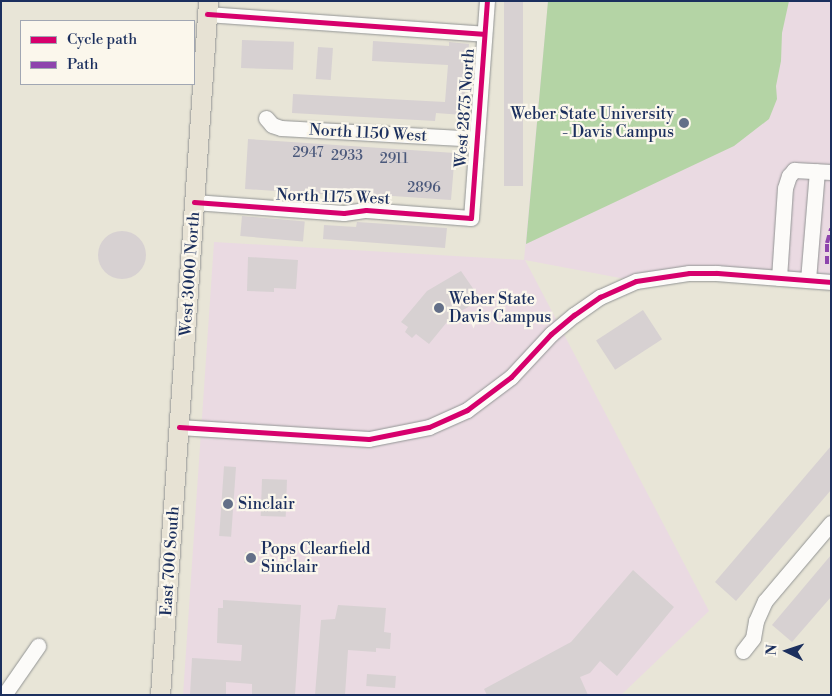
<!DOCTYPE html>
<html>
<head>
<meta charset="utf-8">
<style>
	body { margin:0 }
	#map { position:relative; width:832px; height:696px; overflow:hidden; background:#e8e5d7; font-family:"Libre Bodoni",serif }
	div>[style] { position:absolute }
	.built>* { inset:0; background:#eadae2 }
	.green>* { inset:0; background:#b4d4a5 }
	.building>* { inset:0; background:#d7d1d2; transform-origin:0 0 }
	.round { border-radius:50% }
	.roads { filter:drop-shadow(0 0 1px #929494) drop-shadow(0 0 1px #929494) }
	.minor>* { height:15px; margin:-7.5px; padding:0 7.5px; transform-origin:7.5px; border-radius:7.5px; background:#fcfbf9 }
	.major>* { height:19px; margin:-9.5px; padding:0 9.5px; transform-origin:9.5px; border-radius:9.5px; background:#e7e2d4 }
	.quiet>* { height:4px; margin-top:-2px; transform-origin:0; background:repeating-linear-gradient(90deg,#8e44ad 0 8px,transparent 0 12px) }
	.cycleway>* { height:5px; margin:-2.5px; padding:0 2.5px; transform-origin:2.5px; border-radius:2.5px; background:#d6006c }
	.dots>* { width:14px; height:14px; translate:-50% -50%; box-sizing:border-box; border:2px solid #fbf7ec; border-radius:50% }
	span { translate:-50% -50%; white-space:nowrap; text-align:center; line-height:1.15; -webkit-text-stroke:4.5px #fbf7ec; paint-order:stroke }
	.number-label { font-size:14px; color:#4a587b }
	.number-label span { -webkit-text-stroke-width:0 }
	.street-label { font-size:16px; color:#1b2f5e }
	.poi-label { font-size:16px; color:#1b2f5e }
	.right { translate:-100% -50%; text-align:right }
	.left { translate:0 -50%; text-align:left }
	.frame { position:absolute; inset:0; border:2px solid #1b2f5e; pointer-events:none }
	.legend { position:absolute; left:20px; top:20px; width:175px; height:65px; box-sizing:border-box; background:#fbf7ec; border:1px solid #a1a7b3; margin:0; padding:6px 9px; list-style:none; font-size:15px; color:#1b2f5e }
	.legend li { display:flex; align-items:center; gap:10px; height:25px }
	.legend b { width:25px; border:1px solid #a1a7b3 }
	.north { position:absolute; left:762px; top:626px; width:50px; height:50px; -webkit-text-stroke:4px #fbf7ec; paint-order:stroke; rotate:274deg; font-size:14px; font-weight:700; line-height:20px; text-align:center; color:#1b2f5e }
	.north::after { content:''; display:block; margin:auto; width:18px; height:22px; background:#1b2f5e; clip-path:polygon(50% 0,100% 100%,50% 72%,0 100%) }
</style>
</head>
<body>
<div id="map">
	<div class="built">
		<i style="clip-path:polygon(548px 1px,831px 1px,831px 282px,717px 273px,636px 281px,525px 260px,709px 611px,621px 695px,183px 695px,214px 242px,524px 260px)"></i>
	</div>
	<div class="green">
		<i style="clip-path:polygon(548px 1px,789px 1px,782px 33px,781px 61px,776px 86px,777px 99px,769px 119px,734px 146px,526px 244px)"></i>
	</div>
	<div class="building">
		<i style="left:504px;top:1px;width:19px;height:185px"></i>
		<i style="left:242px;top:40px;width:52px;height:28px;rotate:2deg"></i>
		<i style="clip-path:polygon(373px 41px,449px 46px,449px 42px,469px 44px,463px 115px,436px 113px,435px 121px,292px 113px,293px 94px,445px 102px,448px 65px,372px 61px)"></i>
		<i style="left:318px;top:47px;width:15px;height:32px;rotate:4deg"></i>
		<i style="clip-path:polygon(248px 139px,455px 153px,451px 200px,349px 193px,349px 196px,245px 189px)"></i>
		<i style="left:242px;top:216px;width:63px;height:20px;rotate:5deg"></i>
		<i style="clip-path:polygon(357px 222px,447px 228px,445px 248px,323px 239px,324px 225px,356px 227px)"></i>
		<i class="round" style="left:98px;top:231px;width:48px;height:48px"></i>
		<i style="clip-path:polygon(248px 257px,298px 260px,296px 289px,274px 288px,274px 292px,247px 291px)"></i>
		<i style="clip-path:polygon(461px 271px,481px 300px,452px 316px,454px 319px,449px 324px,447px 322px,429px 344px,416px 334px,412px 338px,405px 332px,408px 327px,401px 322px,427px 291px)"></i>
		<i style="left:643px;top:310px;width:35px;height:56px;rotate:57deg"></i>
		<i style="clip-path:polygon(831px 446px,831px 490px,736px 601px,715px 582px)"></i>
		<i style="left:236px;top:467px;width:70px;height:12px;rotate:94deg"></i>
		<i style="left:262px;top:479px;width:25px;height:37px;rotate:2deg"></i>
		<i style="left:245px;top:552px;width:12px;height:11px;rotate:5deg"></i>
		<i style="clip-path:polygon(831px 555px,831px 597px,792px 642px,772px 625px)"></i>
		<i style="clip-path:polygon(633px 570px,674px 607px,617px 676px,600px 661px,590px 673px,580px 677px,588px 695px,487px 695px,484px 689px,571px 642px)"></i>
		<i style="clip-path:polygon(223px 600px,301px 605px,295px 695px,252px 695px,252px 684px,226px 682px,226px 695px,190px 695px,192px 658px,241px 661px,242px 645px,217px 643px,218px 608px,223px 608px)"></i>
		<i style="clip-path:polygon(338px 605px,386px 608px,384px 632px,391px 633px,390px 649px,376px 648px,376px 652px,348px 650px,345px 695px,315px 695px,321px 620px,335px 619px)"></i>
		<i style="left:367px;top:674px;width:29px;height:12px;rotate:4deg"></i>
	</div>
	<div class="roads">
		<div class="minor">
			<i style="left:207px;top:14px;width:277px;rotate:4.1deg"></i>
			<i style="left:266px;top:118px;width:9px;rotate:49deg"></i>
			<i style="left:272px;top:125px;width:9px;rotate:18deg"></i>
			<i style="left:281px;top:128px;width:194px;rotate:3.2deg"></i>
			<i style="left:194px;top:202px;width:150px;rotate:4.2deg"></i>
			<i style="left:344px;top:213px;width:22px;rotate:-8deg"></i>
			<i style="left:366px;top:210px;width:105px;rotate:4.4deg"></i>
			<i style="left:471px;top:218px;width:218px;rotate:-85.8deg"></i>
			<i style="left:779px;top:278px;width:90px;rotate:-86.2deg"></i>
			<i style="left:785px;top:188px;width:13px;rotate:-72deg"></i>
			<i style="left:789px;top:176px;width:8px;rotate:-50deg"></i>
			<i style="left:794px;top:170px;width:37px;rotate:3deg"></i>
			<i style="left:808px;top:280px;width:109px;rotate:-85.3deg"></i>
			<i style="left:179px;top:427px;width:190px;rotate:3.6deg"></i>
			<i style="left:369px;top:439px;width:61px;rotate:-11.3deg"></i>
			<i style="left:429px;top:427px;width:42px;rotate:-24.1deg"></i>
			<i style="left:467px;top:410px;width:55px;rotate:-36.9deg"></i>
			<i style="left:511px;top:377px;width:59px;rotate:-47.1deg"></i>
			<i style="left:551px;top:334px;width:30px;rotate:-40deg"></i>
			<i style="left:574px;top:315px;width:32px;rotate:-35deg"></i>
			<i style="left:600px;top:297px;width:39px;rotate:-24deg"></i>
			<i style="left:636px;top:281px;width:54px;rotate:-8.6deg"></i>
			<i style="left:689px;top:273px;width:28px"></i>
			<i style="left:717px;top:273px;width:114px;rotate:4.5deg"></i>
			<i style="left:743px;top:651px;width:16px;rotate:-52deg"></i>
			<i style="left:753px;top:638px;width:17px;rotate:-80deg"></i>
			<i style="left:756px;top:621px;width:22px;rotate:-66deg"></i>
			<i style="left:765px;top:601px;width:102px;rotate:-49.8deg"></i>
			<i style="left:4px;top:695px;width:60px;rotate:-55.2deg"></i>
		</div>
		<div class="major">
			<i style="left:160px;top:695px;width:696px;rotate:-86.04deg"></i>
		</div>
	</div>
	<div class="quiet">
		<i style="left:827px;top:264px;width:21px;rotate:-90deg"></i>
		<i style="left:827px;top:243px;width:15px;rotate:-74deg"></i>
	</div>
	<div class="cycleway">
		<i style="left:207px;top:14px;width:277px;rotate:4.1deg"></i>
		<i style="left:194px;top:202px;width:150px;rotate:4.2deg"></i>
		<i style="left:344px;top:213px;width:22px;rotate:-8deg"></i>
		<i style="left:366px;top:210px;width:105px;rotate:4.4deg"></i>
		<i style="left:471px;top:218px;width:218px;rotate:-85.8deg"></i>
		<i style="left:179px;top:427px;width:190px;rotate:3.6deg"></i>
		<i style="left:369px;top:439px;width:61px;rotate:-11.3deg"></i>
		<i style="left:429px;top:427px;width:42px;rotate:-24.1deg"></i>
		<i style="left:467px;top:410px;width:55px;rotate:-36.9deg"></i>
		<i style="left:511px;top:377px;width:59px;rotate:-47.1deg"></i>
		<i style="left:551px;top:334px;width:30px;rotate:-40deg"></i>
		<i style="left:574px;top:315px;width:32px;rotate:-35deg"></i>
		<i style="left:600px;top:297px;width:39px;rotate:-24deg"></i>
		<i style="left:636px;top:281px;width:54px;rotate:-8.6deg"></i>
		<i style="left:689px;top:273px;width:28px"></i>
		<i style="left:717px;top:273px;width:114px;rotate:4.5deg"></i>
	</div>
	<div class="dots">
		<i style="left:684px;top:123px;background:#636f88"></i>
		<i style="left:439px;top:308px;background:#636f88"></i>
		<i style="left:228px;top:504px;background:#636f88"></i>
		<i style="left:251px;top:558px;background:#636f88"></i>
	</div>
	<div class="number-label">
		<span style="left:308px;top:153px">2947</span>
		<span style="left:347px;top:156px">2933</span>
		<span style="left:394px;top:159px">2911</span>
		<span style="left:424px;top:188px">2896</span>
	</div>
	<div class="street-label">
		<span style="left:465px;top:108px;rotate:-86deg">West 2875 North</span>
		<span style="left:368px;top:133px;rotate:3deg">North 1150 West</span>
		<span style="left:333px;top:197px;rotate:2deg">North 1175 West</span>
		<span style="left:190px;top:274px;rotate:-86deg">West 3000 North</span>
		<span style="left:170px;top:561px;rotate:-86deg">East 700 South</span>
	</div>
	<div class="poi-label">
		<span class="right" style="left:674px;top:123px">Weber State University<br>- Davis Campus</span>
		<span class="left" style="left:449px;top:308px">Weber State<br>Davis Campus</span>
		<span class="left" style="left:238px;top:504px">Sinclair</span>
		<span class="left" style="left:261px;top:558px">Pops Clearfield<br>Sinclair</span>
	</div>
	<div class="frame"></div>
	<ul class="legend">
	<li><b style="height:6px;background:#d6006c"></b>Cycle path</li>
	<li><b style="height:6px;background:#8e44ad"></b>Path</li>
	</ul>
	<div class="north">N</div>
</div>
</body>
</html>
